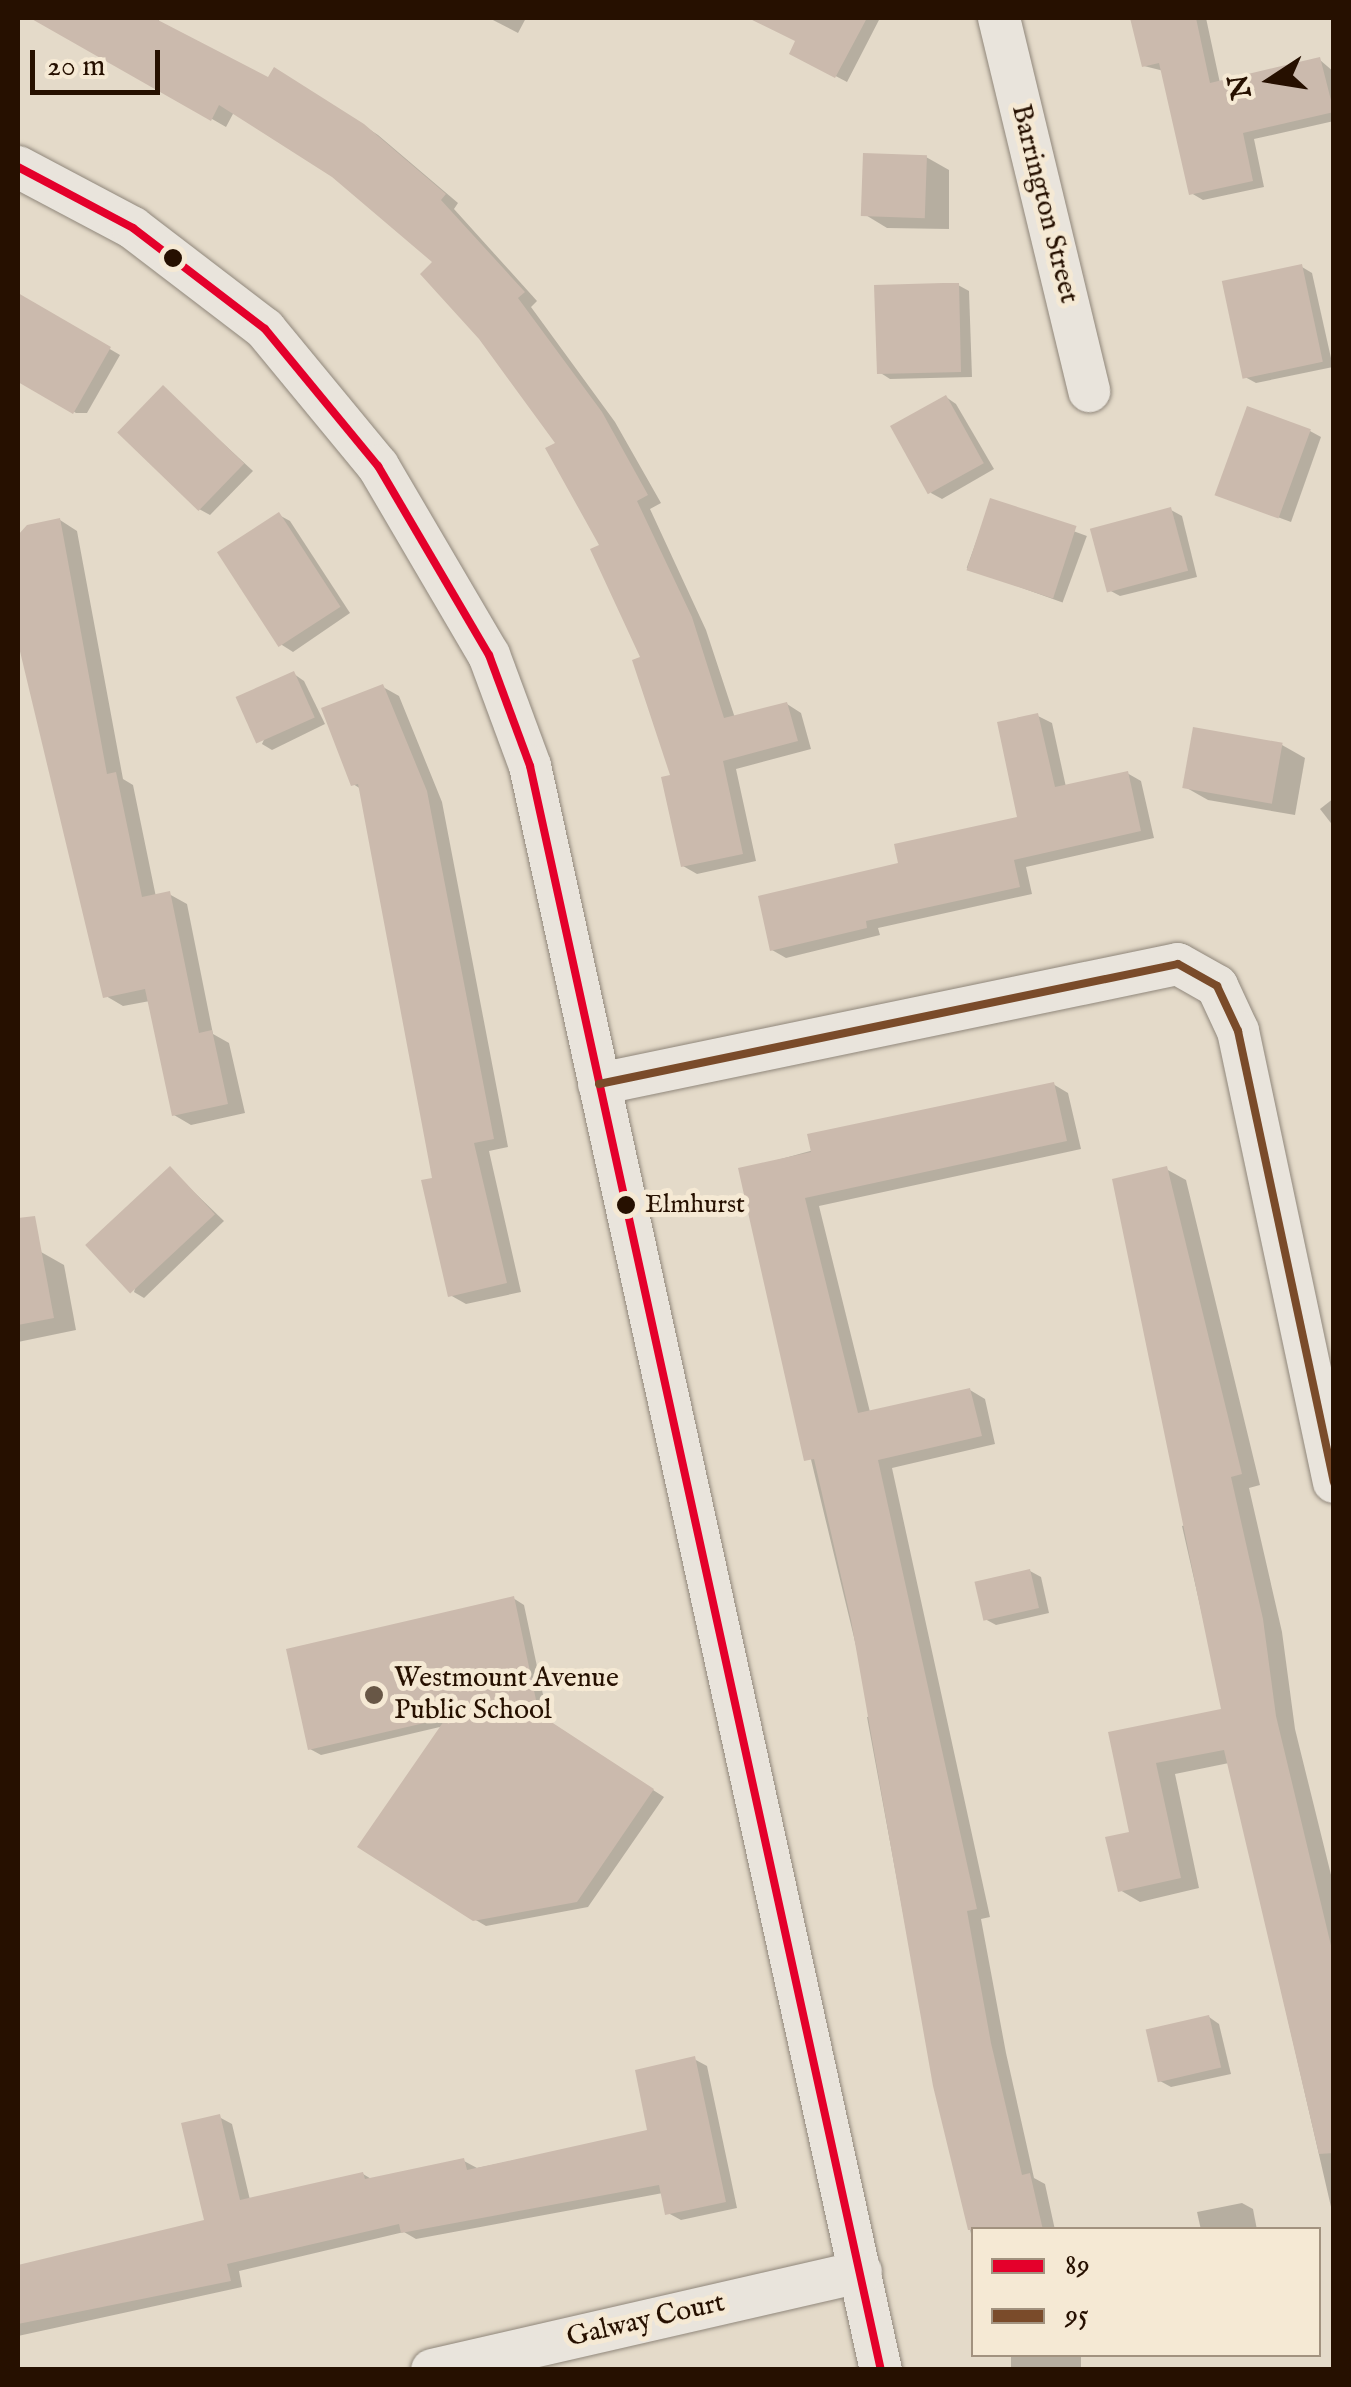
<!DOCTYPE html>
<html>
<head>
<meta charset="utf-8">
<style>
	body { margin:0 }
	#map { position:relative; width:1351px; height:2387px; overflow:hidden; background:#e4dac9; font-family:"IM FELL English",serif }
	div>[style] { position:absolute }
	.shadow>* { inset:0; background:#0003; transform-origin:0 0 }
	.building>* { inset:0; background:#cbbaad; transform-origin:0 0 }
	.roads { filter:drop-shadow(0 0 2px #90877b) drop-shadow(0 0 2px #90877b) }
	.minor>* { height:42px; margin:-21px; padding:0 21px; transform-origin:21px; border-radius:21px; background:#e9e4dc }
	.bus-1>* { height:8px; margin:-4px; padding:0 4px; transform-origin:4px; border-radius:4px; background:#e4002b }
	.bus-2>* { height:8px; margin:-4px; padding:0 4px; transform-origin:4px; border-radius:4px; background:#7a4b2a }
	.dots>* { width:28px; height:28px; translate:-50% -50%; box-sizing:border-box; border:5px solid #f5e9d4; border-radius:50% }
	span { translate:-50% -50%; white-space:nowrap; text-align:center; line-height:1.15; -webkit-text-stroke:10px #f5e9d4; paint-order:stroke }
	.bus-label { font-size:26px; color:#261000 }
	.left { translate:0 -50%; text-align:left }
	.street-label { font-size:28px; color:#261000 }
	.poi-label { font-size:28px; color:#261000 }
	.frame { position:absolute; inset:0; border:20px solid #261000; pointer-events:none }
	.legend { position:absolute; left:971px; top:2227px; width:350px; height:130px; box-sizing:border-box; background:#f5e9d4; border:2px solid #a2927f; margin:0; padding:12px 18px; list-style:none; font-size:30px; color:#261000 }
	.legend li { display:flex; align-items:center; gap:20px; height:50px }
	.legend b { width:50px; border:2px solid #a2927f }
	.north { position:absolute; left:1221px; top:30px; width:100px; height:100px; -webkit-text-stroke:8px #f5e9d4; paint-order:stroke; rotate:258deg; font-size:28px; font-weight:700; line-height:40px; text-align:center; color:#261000 }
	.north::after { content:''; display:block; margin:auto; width:35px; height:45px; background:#261000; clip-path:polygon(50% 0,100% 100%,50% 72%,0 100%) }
	.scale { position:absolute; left:30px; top:50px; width:130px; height:45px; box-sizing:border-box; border:5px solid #261000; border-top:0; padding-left:12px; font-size:30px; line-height:35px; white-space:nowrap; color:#261000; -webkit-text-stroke:8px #f5e9d4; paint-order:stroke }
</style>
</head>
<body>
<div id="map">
	<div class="shadow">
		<i style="clip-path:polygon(36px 18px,160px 18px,158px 22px,269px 80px,289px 78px,378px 135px,458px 203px,454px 209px,537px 301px,531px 307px,615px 422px,661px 503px,650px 509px,706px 630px,735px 718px,787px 704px,801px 713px,811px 749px,736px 769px,756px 861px,697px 874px,683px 866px,673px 777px,644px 659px,602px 546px,559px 444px,436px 262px,334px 175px,234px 112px,226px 127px)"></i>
		<i style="clip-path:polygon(489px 18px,526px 18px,518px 33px)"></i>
		<i style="clip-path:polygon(750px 18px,880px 18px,847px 82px,792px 53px,798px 41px)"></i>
		<i style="clip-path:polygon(1134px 18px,1206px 18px,1220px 83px,1320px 60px,1334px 72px,1334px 121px,1254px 139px,1264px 187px,1203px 200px,1191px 193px,1164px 71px,1144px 66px)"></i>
		<i style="clip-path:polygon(926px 157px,949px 170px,949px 229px,887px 228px,864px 214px)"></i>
		<i style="clip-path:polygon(1302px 267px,1312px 273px,1333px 367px,1256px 383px,1245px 377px)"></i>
		<i style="clip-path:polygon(958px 285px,969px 291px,972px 377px,890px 379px,879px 372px)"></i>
		<i style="clip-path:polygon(18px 295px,120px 355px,87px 413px,76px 413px,18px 379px)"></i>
		<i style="clip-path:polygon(163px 388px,253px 471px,210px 515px,199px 509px)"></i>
		<i style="clip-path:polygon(946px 397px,956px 404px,994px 469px,942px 499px,931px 493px)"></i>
		<i style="clip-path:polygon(1310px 431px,1321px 437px,1291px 522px,1219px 495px)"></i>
		<i style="left:991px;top:501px;width:102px;height:71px;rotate:20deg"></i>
		<i style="clip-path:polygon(1171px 510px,1182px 516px,1197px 577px,1120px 596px,1109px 590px)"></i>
		<i style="clip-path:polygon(279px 515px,290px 521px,350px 613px,293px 652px,282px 645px)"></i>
		<i style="clip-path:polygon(60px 520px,77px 531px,123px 779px,133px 785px,156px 897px,169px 894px,187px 904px,213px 1034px,229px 1043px,245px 1113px,191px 1125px,174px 1115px,150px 1001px,123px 1006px,106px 996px,18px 631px,18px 538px,28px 527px)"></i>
		<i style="clip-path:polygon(294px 674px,304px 681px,325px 724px,272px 750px,262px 744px)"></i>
		<i style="clip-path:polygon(383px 687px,399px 696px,442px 802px,508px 1147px,489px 1151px,521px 1292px,466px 1304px,450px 1295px,435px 1180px,361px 789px,353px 784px)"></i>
		<i style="clip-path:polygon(1038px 716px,1052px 723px,1066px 787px,1127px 773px,1141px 781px,1154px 838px,1026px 867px,1032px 894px,878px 928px,880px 935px,786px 958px,772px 950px,901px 865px,1020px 819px)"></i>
		<i style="clip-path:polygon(1282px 745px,1305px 758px,1295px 815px,1208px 800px,1185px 787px)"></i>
		<i style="clip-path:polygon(1334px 798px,1334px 827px,1320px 809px)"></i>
		<i style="clip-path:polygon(1053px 1084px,1068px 1093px,1081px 1149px,819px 1206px,870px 1412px,970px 1390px,985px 1399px,995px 1444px,892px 1468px,990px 1917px,981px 1919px,1006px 2053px,1034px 2178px,1045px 2184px,1055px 2230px,974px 2230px,974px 2246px,935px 2086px,867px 1717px,873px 1716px,741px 1170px)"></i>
		<i style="clip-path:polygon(170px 1169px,224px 1221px,144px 1298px,134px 1292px)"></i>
		<i style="clip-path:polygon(1166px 1169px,1186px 1180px,1260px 1485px,1249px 1488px,1282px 1632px,1295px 1729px,1334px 1887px,1334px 2220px,1229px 1763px,1175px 1774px,1199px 1888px,1140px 1902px,1120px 1890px,1132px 1834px,1111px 1734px,1224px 1711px,1182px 1526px,1190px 1524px)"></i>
		<i style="clip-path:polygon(41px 1252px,64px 1265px,76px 1330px,18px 1342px,18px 1256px)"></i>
		<i style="clip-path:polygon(1030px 1571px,1041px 1577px,1049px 1613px,996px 1625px,985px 1619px)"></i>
		<i style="clip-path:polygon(513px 1598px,524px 1605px,549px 1723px,664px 1797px,588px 1907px,486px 1926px,474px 1919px,444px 1726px,321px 1755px,310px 1749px)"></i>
		<i style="clip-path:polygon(1209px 2017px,1219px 2024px,1231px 2074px,1171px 2087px,1160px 2081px)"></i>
		<i style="clip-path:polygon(694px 2059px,707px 2066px,737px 2208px,681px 2220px,668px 2213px,663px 2193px,416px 2239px,404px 2232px,239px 2271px,242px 2287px,18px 2336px,18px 2266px,207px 2222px,219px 2117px,232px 2124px,250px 2200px,363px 2174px,373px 2180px,464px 2161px,477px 2168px,650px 2132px)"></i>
		<i style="clip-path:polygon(1242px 2203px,1253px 2209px,1257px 2230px,1201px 2230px,1197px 2212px)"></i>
		<i style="left:1011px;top:2354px;width:70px;height:16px"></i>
	</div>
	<div class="building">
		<i style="clip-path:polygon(30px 18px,154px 18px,268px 77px,274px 67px,364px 124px,446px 194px,441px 200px,525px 292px,518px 298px,602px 412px,648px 495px,637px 501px,692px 617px,724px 718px,787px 702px,798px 741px,723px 761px,743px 854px,681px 867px,661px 777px,670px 775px,632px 660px,640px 657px,590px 549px,599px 545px,545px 448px,555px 443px,479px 339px,420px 274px,432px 262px,332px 177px,219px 105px,211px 121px)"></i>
		<i style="clip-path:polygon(748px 18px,867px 18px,835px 78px,789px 54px,795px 41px)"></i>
		<i style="clip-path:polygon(1130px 18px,1196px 18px,1210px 83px,1320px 57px,1334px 112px,1243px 133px,1253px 181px,1189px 195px,1159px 63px,1142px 67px)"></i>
		<i style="left:863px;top:153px;width:64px;height:63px;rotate:2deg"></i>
		<i style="left:1302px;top:264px;width:100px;height:82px;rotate:78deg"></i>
		<i style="clip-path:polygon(943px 283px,959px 283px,961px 372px,877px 374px,874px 285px)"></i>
		<i style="clip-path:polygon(18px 293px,111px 347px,73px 414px,18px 382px)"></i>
		<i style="left:163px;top:385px;width:113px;height:66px;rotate:44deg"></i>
		<i style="left:946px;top:395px;width:78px;height:64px;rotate:61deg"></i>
		<i style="left:1247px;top:406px;width:68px;height:95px;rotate:20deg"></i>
		<i style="left:990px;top:498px;width:91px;height:76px;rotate:18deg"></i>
		<i style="left:1171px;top:507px;width:66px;height:84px;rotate:75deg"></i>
		<i style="left:279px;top:512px;width:113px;height:74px;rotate:57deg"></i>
		<i style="clip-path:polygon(60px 518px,107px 774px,116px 772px,142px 897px,170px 891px,199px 1033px,212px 1030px,228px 1104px,172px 1116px,145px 989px,103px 998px,18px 643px,18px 535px,27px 525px)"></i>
		<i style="left:294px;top:671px;width:51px;height:64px;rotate:66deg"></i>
		<i style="clip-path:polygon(383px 684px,427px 791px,494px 1139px,474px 1143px,507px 1283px,448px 1297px,421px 1180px,432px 1178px,358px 784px,351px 786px,321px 708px)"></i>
		<i style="clip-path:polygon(1038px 713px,1055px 787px,1128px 771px,1141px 831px,1014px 860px,1020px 887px,866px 921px,867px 928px,770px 951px,758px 896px,898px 863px,894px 844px,1017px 817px,997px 722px)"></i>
		<i style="left:1193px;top:727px;width:91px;height:62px;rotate:10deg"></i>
		<i style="clip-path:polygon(1054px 1082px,1067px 1141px,805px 1198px,858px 1413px,970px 1388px,982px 1436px,878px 1460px,977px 1909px,967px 1911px,991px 2043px,1022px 2175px,1030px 2173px,1043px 2230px,968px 2230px,933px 2086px,851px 1620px,814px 1459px,804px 1461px,738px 1168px,811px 1152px,807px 1134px)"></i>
		<i style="left:170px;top:1166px;width:66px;height:116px;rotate:47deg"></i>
		<i style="clip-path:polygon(1167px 1166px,1242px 1474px,1231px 1477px,1263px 1619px,1276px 1716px,1334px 1958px,1334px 2153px,1319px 2154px,1224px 1750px,1156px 1763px,1181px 1878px,1118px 1892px,1105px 1837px,1129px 1832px,1108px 1732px,1221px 1709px,1112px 1179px)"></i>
		<i style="clip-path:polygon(35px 1216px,54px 1318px,18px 1325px,18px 1218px)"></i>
		<i style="left:1030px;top:1569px;width:40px;height:57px;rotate:77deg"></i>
		<i style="clip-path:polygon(514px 1596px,539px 1714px,654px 1789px,577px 1902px,473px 1921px,357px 1847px,446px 1718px,308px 1750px,286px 1649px)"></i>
		<i style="left:1209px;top:2015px;width:54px;height:65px;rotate:77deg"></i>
		<i style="clip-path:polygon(695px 2056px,726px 2202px,665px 2215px,659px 2185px,401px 2233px,399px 2224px,227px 2264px,231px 2281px,18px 2324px,18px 2265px,204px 2220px,181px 2123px,220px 2114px,240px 2200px,363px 2172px,365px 2179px,464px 2158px,467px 2170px,647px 2130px,635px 2070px)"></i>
	</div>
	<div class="roads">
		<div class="minor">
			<i style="left:999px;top:18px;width:384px;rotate:76.4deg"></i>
			<i style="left:18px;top:167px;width:130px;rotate:27.9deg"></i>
			<i style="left:133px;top:228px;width:166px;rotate:37.4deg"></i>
			<i style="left:265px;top:329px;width:178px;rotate:50.5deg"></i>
			<i style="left:378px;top:466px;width:219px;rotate:59.6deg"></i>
			<i style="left:489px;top:655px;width:118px;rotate:69.7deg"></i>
			<i style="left:530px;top:766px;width:1642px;rotate:77.66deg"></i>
			<i style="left:599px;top:1084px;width:591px;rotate:-11.71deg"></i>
			<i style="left:1178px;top:964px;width:45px;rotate:29.4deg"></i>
			<i style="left:1217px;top:986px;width:50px;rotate:65deg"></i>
			<i style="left:1238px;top:1031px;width:461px;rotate:78deg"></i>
			<i style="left:432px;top:2370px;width:440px;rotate:-12.9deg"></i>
		</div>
	</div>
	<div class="bus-1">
		<i style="left:18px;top:167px;width:130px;rotate:27.9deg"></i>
		<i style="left:133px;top:228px;width:166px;rotate:37.4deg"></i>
		<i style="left:265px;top:329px;width:178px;rotate:50.5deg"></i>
		<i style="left:378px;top:466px;width:219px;rotate:59.6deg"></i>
		<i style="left:489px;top:655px;width:118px;rotate:69.7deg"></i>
		<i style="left:530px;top:766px;width:1642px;rotate:77.66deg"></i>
	</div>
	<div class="bus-2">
		<i style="left:599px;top:1084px;width:591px;rotate:-11.71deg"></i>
		<i style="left:1178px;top:964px;width:45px;rotate:29.4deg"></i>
		<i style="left:1217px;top:986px;width:50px;rotate:65deg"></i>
		<i style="left:1238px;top:1031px;width:461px;rotate:78deg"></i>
	</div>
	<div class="dots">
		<i style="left:173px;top:258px;background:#261000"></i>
		<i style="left:626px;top:1205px;background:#261000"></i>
		<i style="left:374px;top:1695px;background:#685746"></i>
	</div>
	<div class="bus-label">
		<span class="left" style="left:645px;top:1205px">Elmhurst</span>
	</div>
	<div class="street-label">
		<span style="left:1044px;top:204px;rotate:76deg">Barrington Street</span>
		<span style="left:646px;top:2321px;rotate:-13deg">Galway Court</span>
	</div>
	<div class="poi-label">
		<span class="left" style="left:394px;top:1695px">Westmount Avenue<br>Public School</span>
	</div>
	<div class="frame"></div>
	<ul class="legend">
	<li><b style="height:12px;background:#e4002b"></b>89</li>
	<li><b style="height:12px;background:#7a4b2a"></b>95</li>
	</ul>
	<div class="north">N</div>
	<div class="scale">20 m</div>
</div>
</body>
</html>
